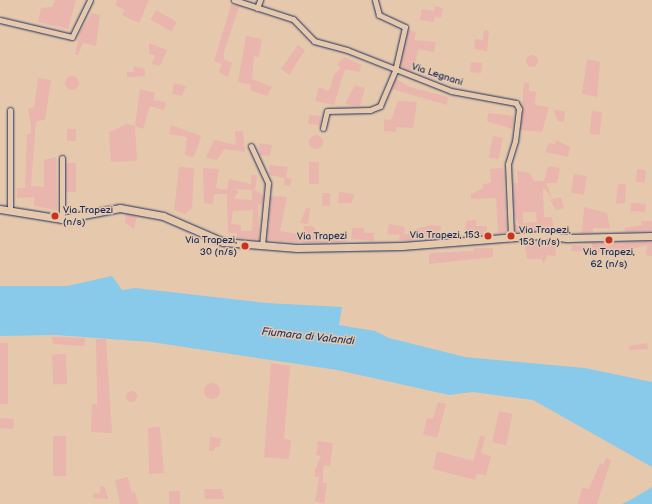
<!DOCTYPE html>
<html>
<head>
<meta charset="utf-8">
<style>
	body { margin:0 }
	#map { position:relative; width:652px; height:504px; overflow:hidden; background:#e6c9ad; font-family:"Balsamiq Sans",sans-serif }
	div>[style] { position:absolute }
	.water>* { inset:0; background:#89caea }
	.building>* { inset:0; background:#e9b5ad; transform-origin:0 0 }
	.round { border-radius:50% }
	.roads { filter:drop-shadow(0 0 1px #1b2f5e) drop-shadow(0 0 1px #1b2f5e) }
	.street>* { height:5px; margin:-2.5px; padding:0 2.5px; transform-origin:2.5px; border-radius:2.5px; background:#e6c9ad }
	.secondary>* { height:7px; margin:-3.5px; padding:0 3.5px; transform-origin:3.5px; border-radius:3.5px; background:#e6c9ad }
	.dots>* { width:11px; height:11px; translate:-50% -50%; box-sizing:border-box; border:2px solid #e6c9ad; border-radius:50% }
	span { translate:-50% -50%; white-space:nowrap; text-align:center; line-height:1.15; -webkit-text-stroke:3px #e6c9ad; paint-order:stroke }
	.street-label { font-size:10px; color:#1b2f5e }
	.poi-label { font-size:10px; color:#1b2f5e }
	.left { translate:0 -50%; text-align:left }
	.right { translate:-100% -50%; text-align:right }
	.water-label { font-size:11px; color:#263e6c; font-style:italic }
</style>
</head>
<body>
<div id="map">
	<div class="water">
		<i style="clip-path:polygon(112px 276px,122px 290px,135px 288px,267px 303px,342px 307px,339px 325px,375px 331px,389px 338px,465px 357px,585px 368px,652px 382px,652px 467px,533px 400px,473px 392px,449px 395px,337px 370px,151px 342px,55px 335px,0 336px,0 286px,67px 286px)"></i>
		<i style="clip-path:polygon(652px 487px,652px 504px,622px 504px,632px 499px)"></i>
	</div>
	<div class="building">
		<i style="clip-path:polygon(55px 0,76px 0,68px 29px,38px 22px,41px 8px,52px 7px)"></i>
		<i style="clip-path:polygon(117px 0,149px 0,139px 23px,122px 15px,125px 10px,115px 5px)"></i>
		<i style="clip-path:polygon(231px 5px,239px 7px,224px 52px,224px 60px,232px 63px,228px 77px,219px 72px,222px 64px,214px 61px)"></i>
		<i style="clip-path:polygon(434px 6px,443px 8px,441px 18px,435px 17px,433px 22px,420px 20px,422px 9px,434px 11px)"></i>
		<i style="left:156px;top:10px;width:24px;height:11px;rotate:30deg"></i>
		<i style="clip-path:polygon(92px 13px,100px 15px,96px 46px,83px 43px,78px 55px,75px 55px,80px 32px)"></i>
		<i style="clip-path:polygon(408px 30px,416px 32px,414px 40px,436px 42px,434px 52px,418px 49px,414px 72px,400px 66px)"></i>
		<i style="clip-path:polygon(484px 30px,489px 31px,487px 51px,474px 49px,475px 39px,483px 40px)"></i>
		<i style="clip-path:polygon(246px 36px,262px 39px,259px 57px,254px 56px,252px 79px,272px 87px,267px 96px,250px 90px,251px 85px,238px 82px)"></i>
		<i style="clip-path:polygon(149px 43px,167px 50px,160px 66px,152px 64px,155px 55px,149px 54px)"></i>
		<i style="clip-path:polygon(298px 45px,305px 50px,289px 75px,281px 69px)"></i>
		<i class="round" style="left:526px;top:55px;width:12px;height:12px"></i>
		<i style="clip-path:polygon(344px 57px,362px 65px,359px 72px,345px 69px,334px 105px,315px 101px,319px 87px,329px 91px,334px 75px,341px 68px,337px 64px)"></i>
		<i style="clip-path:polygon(587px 59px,600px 62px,597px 97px,582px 94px)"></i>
		<i style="left:471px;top:62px;width:11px;height:10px;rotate:5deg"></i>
		<i style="clip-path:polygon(134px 66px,145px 69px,145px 76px,127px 77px,127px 72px,133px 72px)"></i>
		<i class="round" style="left:65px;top:76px;width:14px;height:14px"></i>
		<i style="clip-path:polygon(38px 78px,51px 80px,45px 120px,36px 121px,31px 186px,44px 187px,44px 160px,56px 157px,57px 210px,34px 206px,34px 197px,17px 198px,17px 188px,25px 188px,27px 134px,31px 134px,31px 125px,28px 109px,34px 107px)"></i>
		<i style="clip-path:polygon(396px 79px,410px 87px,448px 97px,447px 105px,392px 89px)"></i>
		<i style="clip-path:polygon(524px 82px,529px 83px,529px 91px,536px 92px,535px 105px,549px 107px,542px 132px,520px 130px)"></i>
		<i style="clip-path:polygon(174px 83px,186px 86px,182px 96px,172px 94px)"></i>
		<i style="clip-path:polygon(355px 85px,365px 88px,360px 106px,345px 104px)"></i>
		<i style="clip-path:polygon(140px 89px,155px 93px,153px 100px,166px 102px,164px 110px,150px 106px,143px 129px,135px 126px)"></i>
		<i style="clip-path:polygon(398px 101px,417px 102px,413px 128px,396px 127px,396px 132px,384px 131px,384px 119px,391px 120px)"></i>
		<i style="clip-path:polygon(553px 110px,565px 111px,564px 122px,558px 121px)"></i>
		<i style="left:592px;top:111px;width:10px;height:23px;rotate:6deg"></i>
		<i style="clip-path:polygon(488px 113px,514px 116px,512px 129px,487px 121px)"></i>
		<i style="left:309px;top:115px;width:12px;height:9px;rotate:5deg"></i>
		<i style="clip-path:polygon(127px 124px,135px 126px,137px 161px,111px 162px,109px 132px)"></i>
		<i style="clip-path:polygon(171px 125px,201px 136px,194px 157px,185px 155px,187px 137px,169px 134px)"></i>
		<i style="left:67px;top:129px;width:9px;height:12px"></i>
		<i style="clip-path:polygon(235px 131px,243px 131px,245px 152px,224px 149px,217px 160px,206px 158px,214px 140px,236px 145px)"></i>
		<i class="round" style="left:309px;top:135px;width:14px;height:14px"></i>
		<i style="left:493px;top:136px;width:10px;height:22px;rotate:11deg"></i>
		<i style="clip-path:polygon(556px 140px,570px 147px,568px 157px,545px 152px,549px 143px,555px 144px)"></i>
		<i style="clip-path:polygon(259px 143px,272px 145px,270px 156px,260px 155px)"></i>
		<i style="left:309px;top:162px;width:10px;height:22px"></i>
		<i style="left:66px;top:163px;width:10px;height:29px"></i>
		<i style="clip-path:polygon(269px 165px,288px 167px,286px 177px,292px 179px,290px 186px,284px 185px,285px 178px,269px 175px)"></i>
		<i style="clip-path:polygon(evenodd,548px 166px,560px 168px,557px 183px,546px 183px,552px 198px,543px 187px,544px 217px,552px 217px,554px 231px,515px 232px,515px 225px,519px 225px,514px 214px,513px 183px,518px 183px,517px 171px,530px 173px,534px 181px,544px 181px,548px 166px,523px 212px,536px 212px,537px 222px,523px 223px,523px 212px)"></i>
		<i style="clip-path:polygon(179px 167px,194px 168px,192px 208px,185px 214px,174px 210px)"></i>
		<i style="clip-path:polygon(evenodd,203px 168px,219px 169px,216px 188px,227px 190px,229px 179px,251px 184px,251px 175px,257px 175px,255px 190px,263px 195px,262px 205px,258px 204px,259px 239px,237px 238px,237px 233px,228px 233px,227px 194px,214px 194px,213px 204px,204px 203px,203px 168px,234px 189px,252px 190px,252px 200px,234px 199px,239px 191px,234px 189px,203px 168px,253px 210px,252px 231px,241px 231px,241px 225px,231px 224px,233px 211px,253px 210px)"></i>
		<i style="clip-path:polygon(503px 168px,507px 233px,498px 233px,496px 198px,471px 199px,471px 194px,483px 188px,483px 184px,491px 183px,490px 169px)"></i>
		<i style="left:637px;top:169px;width:9px;height:13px;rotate:6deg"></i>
		<i style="left:574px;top:174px;width:13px;height:19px;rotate:9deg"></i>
		<i style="clip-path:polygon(618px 184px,626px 184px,625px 203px,616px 204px)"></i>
		<i style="clip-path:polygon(339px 192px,354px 194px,352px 203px,338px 203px)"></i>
		<i style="left:322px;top:193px;width:8px;height:13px"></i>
		<i style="clip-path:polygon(271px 196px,287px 197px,280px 231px,303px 235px,304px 226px,313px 226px,317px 232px,338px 233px,338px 238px,348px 239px,347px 242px,338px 242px,338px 239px,338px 242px,307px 243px,266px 240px)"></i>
		<i style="clip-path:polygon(561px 197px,564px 208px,556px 210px,550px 200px)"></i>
		<i style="left:631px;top:203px;width:15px;height:8px;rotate:4deg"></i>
		<i style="clip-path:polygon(584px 207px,607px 213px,610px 228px,593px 228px,593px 232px,582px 233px)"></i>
		<i style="clip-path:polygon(306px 208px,310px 208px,308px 224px,300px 223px)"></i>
		<i style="clip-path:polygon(126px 214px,137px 216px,134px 229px,125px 223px)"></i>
		<i style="clip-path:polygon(476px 220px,476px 226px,487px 226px,487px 234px,465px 236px,466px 221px)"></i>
		<i style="clip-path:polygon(641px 221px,652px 221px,652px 231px,625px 232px,624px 228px,642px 225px)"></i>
		<i style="clip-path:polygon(389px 224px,405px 227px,404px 234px,415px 234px,414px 240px,399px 241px,400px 235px,387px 234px)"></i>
		<i style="clip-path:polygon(431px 225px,441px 226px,440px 235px,415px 238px,416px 229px)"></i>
		<i style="clip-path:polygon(352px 228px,364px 228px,364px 233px,374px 233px,374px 241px,351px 239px)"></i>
		<i style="clip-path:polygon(524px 241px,555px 242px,556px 256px,547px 255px,544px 264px,541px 259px,527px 259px)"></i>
		<i style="clip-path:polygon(652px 241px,652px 256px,646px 255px,647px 245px,617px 253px,571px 251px,572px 245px,592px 247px,592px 243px)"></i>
		<i style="clip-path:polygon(474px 248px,493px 248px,493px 257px,429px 264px,429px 253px,474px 251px)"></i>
		<i style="clip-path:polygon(51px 337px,85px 338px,84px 346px,54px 344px)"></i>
		<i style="clip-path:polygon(96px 339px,106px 339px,112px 433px,91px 432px,92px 404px,97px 405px)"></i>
		<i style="left:0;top:343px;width:8px;height:61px"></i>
		<i style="clip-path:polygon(647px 343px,648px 349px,629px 350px,629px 346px)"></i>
		<i style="left:66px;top:354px;width:30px;height:14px;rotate:88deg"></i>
		<i style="clip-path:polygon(271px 363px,290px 366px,284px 439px,291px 440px,289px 459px,264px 457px)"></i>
		<i class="round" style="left:204px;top:383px;width:16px;height:16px"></i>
		<i class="round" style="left:125.5px;top:390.5px;width:11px;height:11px"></i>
		<i style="clip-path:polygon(438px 402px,446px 404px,437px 438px,423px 434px,427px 418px,433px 419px)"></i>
		<i style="left:499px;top:411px;width:14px;height:32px;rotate:12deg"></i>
		<i style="left:0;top:418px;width:14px;height:10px;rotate:4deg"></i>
		<i style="clip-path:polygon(160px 427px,164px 473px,149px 474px,148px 428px)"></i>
		<i style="left:53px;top:436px;width:13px;height:40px"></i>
		<i style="clip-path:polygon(480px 436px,485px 437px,481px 453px,491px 456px,486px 475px,477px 474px,475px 480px,433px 469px,437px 451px,473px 461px)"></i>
		<i style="clip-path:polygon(210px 437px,221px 438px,220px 447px,215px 447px,214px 451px,209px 451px)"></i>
		<i style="clip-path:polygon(318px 441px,333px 443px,330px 466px,324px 465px,323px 471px,323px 483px,327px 483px,324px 504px,315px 501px,319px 477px,315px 477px,315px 470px,321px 456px,316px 455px)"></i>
		<i style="clip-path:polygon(606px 458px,611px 460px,597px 504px,578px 504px,582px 488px,589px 489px,600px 463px,603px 465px)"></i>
		<i style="clip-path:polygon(128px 477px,132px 493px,135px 492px,138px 504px,120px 504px,115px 480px)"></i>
		<i style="clip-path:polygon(100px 486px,105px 487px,108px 499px,93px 498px,93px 493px,100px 494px)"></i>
		<i style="clip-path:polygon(204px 489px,222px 489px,224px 499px,205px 499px)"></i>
		<i style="left:169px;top:491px;width:11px;height:13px"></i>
	</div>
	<div class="roads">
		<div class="street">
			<i style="left:234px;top:0;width:62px;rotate:17.9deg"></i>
			<i style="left:293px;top:19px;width:30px;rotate:46deg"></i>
			<i style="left:314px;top:41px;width:34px;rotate:15deg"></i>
			<i style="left:347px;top:50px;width:112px;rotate:21.5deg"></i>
			<i style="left:451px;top:91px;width:66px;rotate:10.5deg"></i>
			<i style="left:516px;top:103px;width:7px;rotate:63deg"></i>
			<i style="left:519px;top:109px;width:32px;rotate:97deg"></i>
			<i style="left:515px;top:141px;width:24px;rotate:107deg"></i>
			<i style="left:508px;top:164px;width:73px;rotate:87.6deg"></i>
			<i style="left:257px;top:8px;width:9px;rotate:-69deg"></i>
			<i style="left:0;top:20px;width:74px;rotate:13.3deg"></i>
			<i style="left:72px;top:37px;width:41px;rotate:-64.1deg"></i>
			<i style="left:323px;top:128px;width:17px;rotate:-77deg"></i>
			<i style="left:327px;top:111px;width:43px;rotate:-1.3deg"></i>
			<i style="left:370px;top:110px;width:11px;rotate:-22deg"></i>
			<i style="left:380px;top:106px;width:38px;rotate:-67deg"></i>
			<i style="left:395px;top:71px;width:45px;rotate:-77.2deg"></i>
			<i style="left:405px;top:27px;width:29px;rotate:-155deg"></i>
			<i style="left:379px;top:15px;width:16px;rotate:-105deg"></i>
			<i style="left:251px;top:146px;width:41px;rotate:65.3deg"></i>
			<i style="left:268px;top:183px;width:62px;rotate:95.5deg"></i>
			<i style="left:62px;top:158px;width:61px;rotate:90deg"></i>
			<i style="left:10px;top:211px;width:101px;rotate:-90deg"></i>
		</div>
		<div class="secondary">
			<i style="left:0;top:209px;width:63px;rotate:9.2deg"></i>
			<i style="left:62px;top:219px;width:59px;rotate:-10.7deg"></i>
			<i style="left:120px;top:208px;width:44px;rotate:10.5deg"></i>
			<i style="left:163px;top:216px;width:65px;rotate:23.4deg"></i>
			<i style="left:223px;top:242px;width:74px;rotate:4.6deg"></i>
			<i style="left:297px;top:248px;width:105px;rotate:-1.1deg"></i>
			<i style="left:402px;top:246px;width:140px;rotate:-4.5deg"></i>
			<i style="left:542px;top:235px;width:26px;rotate:7deg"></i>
			<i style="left:568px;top:238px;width:84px;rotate:-1.4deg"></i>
		</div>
	</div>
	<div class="dots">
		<i style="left:55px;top:216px;background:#c8321e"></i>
		<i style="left:488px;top:236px;background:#c8321e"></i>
		<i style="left:511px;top:236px;background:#c8321e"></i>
		<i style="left:609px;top:240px;background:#c8321e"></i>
		<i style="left:245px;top:246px;background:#c8321e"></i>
	</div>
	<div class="street-label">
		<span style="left:437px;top:75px;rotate:18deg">Via Legnani</span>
		<span style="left:322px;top:237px;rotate:-1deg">Via Trapezi</span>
	</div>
	<div class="poi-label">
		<span class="left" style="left:63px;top:216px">Via Trapezi<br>(n/s)</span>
		<span class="left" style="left:519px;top:236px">Via Trapezi,<br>153 (n/s)</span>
		<span class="right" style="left:480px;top:236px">Via Trapezi, 153</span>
		<span class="right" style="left:237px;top:246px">Via Trapezi,<br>30 (n/s)</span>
		<span style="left:609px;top:258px">Via Trapezi,<br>62 (n/s)</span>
	</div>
	<div class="water-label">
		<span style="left:308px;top:337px;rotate:6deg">Fiumara di Valanidi</span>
	</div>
</div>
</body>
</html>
